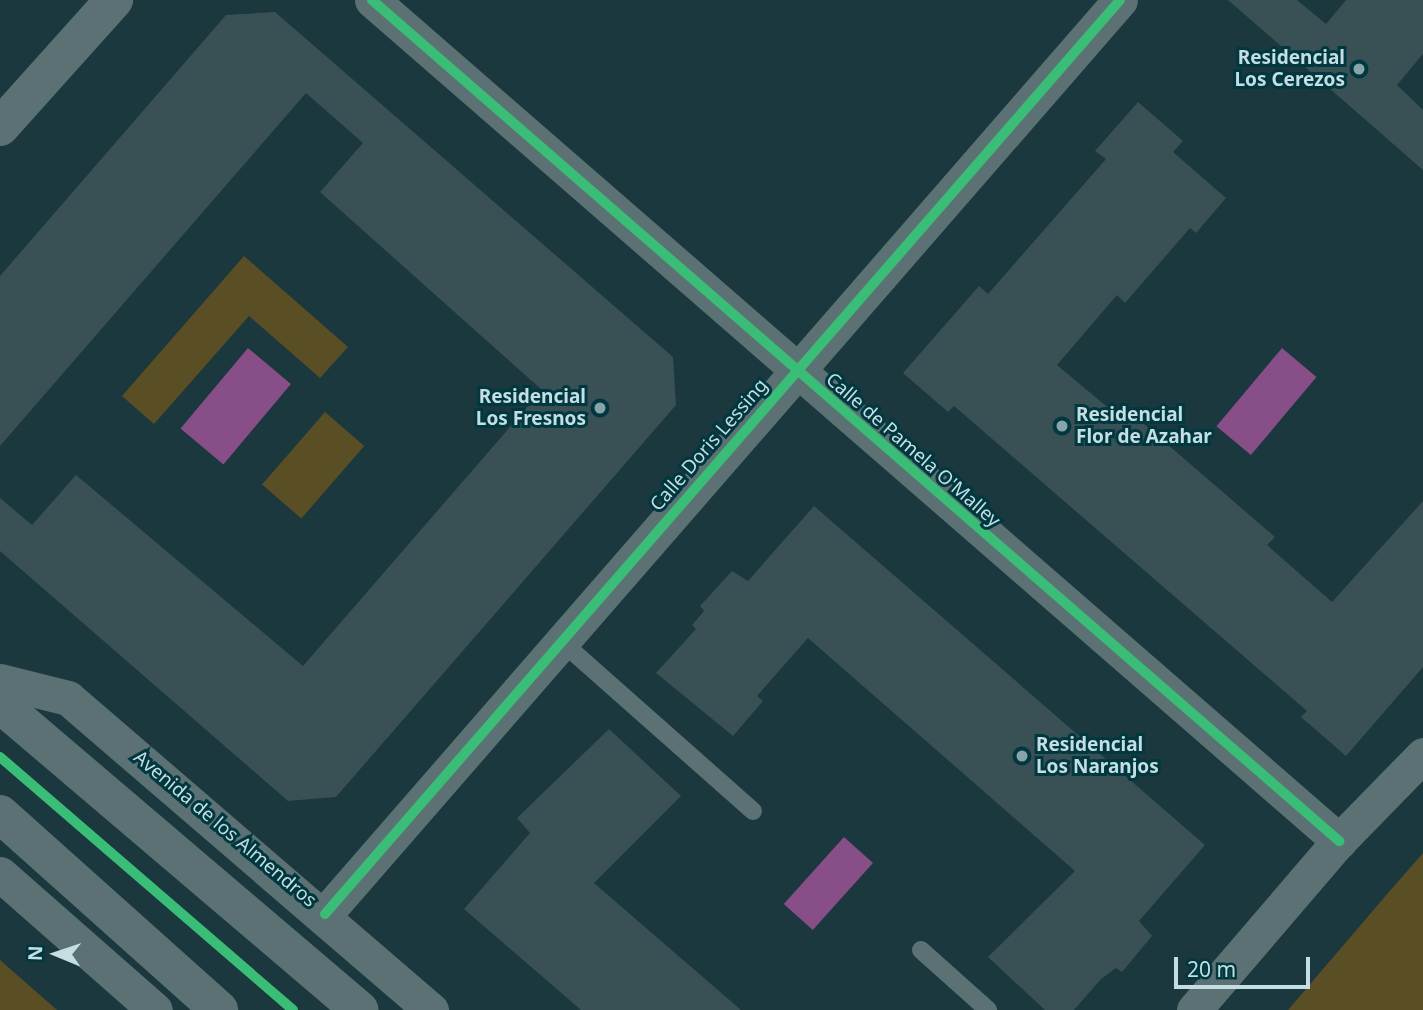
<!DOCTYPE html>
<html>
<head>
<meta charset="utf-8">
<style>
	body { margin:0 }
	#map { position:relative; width:1423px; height:1010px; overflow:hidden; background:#1a383d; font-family:"Noto Sans",sans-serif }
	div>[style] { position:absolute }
	.green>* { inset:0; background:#5a4e24; transform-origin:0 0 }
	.water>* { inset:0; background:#884e87; transform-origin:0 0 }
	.building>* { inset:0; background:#395054 }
	.service>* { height:18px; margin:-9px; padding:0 9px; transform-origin:9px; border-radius:9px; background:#5b7174 }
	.minor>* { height:35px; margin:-17.5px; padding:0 17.5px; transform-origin:17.5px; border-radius:17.5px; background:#5b7174 }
	.tertiary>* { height:38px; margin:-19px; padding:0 19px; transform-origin:19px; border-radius:19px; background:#5b7174 }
	.cycleway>* { height:10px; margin:-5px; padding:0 5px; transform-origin:5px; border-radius:5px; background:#3abd76 }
	.dots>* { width:19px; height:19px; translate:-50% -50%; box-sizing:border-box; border:4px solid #003840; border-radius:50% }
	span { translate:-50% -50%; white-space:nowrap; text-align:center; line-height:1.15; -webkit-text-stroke:6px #003840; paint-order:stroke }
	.poi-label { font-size:19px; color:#c5dee3; font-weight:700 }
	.right { translate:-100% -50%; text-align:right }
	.left { translate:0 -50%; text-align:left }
	.street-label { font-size:19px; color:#c5dee3 }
	.north { position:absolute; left:21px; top:919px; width:70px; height:70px; -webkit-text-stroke:5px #003840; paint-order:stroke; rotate:272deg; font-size:19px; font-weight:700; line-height:28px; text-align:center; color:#c5dee3 }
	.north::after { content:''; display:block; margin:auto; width:24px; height:32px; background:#c5dee3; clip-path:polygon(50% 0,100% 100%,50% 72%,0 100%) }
	.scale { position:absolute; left:1174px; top:957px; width:136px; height:32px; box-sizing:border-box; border:4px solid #c5dee3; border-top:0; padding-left:9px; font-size:21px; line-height:24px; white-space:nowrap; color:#c5dee3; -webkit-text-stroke:5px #003840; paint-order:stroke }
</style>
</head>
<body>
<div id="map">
	<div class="green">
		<i style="clip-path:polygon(244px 256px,348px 347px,320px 378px,249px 316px,154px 424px,122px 396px)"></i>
		<i style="left:325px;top:412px;width:52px;height:96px;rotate:41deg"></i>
		<i style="clip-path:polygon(1423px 853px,1423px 1010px,1288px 1010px,1388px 893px)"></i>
		<i style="clip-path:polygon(0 960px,57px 1010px,0 1010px)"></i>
	</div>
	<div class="water">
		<i style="left:248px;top:348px;width:56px;height:105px;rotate:40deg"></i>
		<i style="left:1282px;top:348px;width:45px;height:102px;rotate:40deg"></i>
		<i style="left:844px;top:837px;width:39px;height:90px;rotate:42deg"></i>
	</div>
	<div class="building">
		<i style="clip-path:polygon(1228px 0,1297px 0,1326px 24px,1346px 0,1423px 0,1423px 54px,1397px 85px,1423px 110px,1423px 170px)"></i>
		<i style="clip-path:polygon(275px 12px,673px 357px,676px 405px,336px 797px,288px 801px,0 551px,0 498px,32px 525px,76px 475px,303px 666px,542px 390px,320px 192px,363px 143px,306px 93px,0 446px,0 276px,226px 15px)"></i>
		<i style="clip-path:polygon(1138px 102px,1183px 141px,1173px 152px,1226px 198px,1196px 233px,1190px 228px,1125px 303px,1117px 295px,1057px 365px,1123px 420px,1130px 412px,1152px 431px,1275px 537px,1267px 545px,1332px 602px,1423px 501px,1423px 667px,1346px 756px,1301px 717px,1307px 711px,954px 406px,948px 412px,903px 373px,979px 286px,988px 294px,1106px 159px,1095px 151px)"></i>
		<i style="clip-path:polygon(814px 506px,1205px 845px,1139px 921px,1152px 936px,1122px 972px,1116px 968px,1101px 979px,1074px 1010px,1045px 1010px,988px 957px,1075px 871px,808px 638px,757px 696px,763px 701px,733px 736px,656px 673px,696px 629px,692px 625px,704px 611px,700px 606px,732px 571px,748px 581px)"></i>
		<i style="clip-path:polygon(609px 729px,681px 796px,594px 883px,741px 1010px,581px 1010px,464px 909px,530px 833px,517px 818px)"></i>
	</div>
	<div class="service">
		<i style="left:562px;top:642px;width:255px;rotate:41.5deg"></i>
		<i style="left:921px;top:950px;width:90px;rotate:41.8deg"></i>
	</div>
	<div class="minor">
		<i style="left:372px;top:0;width:1282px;rotate:41.01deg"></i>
		<i style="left:0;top:681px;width:70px;rotate:14deg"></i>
		<i style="left:68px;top:698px;width:479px;rotate:40.7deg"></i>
		<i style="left:0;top:874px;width:206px;rotate:41.3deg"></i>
		<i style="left:325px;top:914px;width:1211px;rotate:-48.98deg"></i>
		<i style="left:1194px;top:1010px;width:223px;rotate:-49.4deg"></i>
		<i style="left:1339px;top:841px;width:120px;rotate:-45.7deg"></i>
	</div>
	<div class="tertiary">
		<i style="left:0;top:127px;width:171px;rotate:-48.1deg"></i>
		<i style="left:0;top:704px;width:472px;rotate:40.4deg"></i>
		<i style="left:0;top:814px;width:294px;rotate:41.8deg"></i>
	</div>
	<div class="cycleway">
		<i style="left:372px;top:0;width:1282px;rotate:41.01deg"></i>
		<i style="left:0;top:757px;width:387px;rotate:40.8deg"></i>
		<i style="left:325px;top:914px;width:1211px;rotate:-48.98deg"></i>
	</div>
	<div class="dots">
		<i style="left:1359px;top:69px;background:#89a4a9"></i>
		<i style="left:600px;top:408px;background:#89a4a9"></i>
		<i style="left:1062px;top:426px;background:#89a4a9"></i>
		<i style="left:1022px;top:756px;background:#89a4a9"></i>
	</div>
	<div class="poi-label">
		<span class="right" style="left:1345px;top:69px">Residencial<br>Los Cerezos</span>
		<span class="right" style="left:586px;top:408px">Residencial<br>Los Fresnos</span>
		<span class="left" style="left:1076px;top:426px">Residencial<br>Flor de Azahar</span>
		<span class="left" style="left:1036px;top:756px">Residencial<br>Los Naranjos</span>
	</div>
	<div class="street-label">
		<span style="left:709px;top:445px;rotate:-49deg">Calle Doris Lessing</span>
		<span style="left:913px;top:450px;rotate:41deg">Calle de Pamela O'Malley</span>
		<span style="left:225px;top:829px;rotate:40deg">Avenida de los Almendros</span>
	</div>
	<div class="north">N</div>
	<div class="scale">20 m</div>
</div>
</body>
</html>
